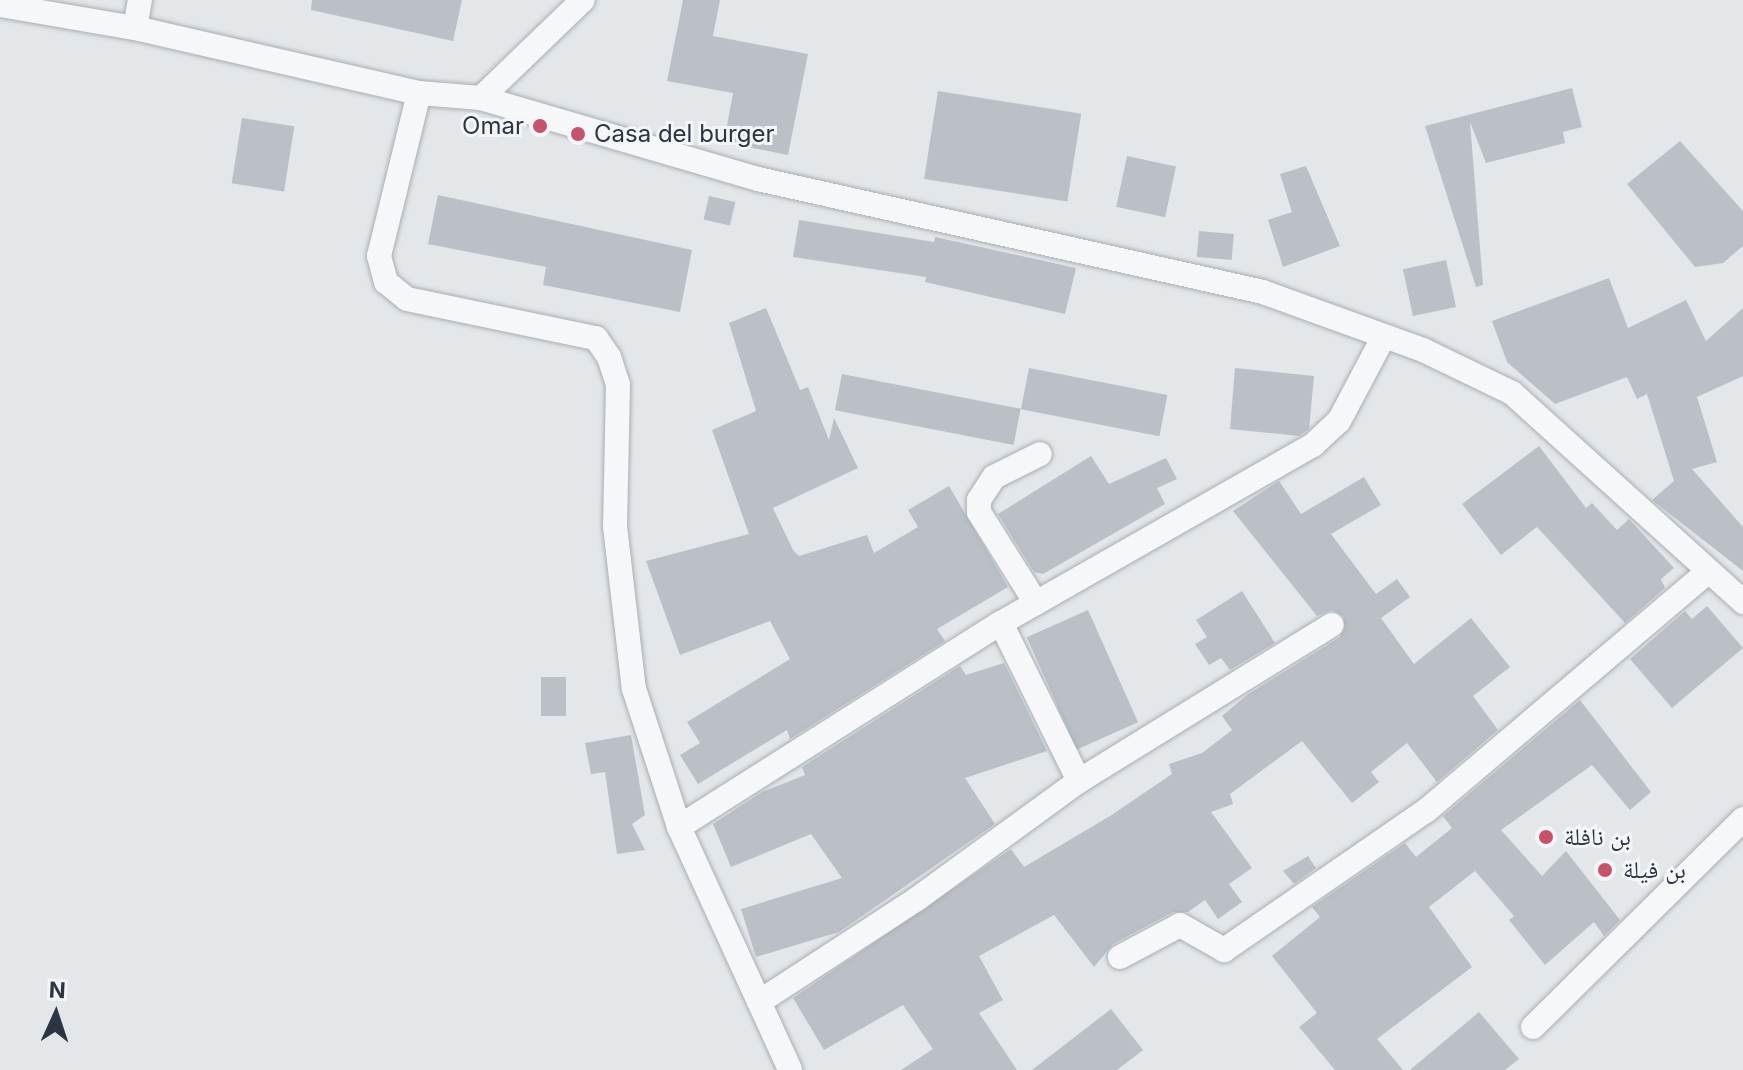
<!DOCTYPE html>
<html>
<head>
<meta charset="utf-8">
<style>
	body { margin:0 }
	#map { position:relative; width:1743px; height:1070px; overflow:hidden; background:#e3e7ea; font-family:Inter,"Noto Naskh Arabic",sans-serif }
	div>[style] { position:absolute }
	.building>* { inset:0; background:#bbc0c7; transform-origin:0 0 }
	.roads { filter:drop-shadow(0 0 2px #a8aeb4) drop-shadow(0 0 2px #a8aeb4) }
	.street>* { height:24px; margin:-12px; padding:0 12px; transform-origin:12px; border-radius:12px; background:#f6f7f9 }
	.dots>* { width:22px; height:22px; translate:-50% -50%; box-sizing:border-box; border:4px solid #f3f5f8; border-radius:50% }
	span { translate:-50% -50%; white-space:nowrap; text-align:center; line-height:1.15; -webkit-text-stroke:6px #f3f5f8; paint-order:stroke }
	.poi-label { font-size:24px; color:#2c3542 }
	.right { translate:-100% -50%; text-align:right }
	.left { translate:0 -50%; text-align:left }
	.north { position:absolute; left:16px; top:974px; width:80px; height:80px; -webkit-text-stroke:6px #f3f5f8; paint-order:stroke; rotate:3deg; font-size:22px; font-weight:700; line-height:32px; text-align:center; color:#2c3542 }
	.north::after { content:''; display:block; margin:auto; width:28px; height:36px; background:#2c3542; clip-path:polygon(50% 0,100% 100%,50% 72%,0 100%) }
</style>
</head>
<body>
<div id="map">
	<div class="building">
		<i style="clip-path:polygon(312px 0,462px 0,453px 41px,311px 10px)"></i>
		<i style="clip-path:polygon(683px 0,720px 0,713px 36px,808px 54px,788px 155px,724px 142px,733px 93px,667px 81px)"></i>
		<i style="clip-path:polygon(1572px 88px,1582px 127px,1563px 132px,1565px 143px,1486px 163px,1470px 122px,1483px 285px,1476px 287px,1425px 126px)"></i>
		<i style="left:938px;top:91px;width:145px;height:89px;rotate:9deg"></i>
		<i style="left:242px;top:118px;width:53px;height:66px;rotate:9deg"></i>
		<i style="clip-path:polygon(1680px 141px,1743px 211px,1743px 246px,1723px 263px,1695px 267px,1627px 184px)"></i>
		<i style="left:1127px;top:156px;width:50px;height:52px;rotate:12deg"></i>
		<i style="clip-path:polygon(1306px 166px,1340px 246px,1283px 267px,1268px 220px,1292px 212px,1280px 174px)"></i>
		<i style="clip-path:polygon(438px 195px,692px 250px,680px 312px,543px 285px,546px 267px,428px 244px)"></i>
		<i style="left:709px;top:196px;width:27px;height:24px;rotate:13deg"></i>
		<i style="clip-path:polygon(799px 220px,934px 242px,935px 237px,1076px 268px,1065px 314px,925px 282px,926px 277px,793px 257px)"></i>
		<i style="left:1199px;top:231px;width:35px;height:26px;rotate:5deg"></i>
		<i style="left:1446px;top:260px;width:48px;height:44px;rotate:78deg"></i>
		<i style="clip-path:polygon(1609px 278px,1628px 328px,1686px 300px,1706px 341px,1743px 308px,1743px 376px,1697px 397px,1717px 462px,1692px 469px,1743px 527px,1743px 571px,1652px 500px,1674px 481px,1647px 394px,1637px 399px,1627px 377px,1555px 404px,1507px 362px,1492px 321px)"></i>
		<i style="clip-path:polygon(766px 308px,800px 390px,808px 387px,829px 440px,834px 418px,858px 468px,773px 508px,793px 550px,799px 556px,867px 535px,874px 553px,918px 527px,908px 510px,949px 486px,1008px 587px,937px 629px,945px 641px,790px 739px,787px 730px,698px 784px,680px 755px,700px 743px,687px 722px,790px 659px,770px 621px,680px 655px,646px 561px,749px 534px,712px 430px,756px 411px,729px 323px)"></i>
		<i style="left:1029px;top:368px;width:141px;height:42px;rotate:11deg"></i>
		<i style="clip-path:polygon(1235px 368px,1314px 376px,1309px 429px,1299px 436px,1230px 429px)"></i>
		<i style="left:842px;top:374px;width:182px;height:37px;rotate:11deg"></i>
		<i style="clip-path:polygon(1539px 446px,1586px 508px,1592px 503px,1617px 530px,1629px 519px,1674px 568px,1661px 579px,1665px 588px,1625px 623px,1537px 527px,1501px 555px,1462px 504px)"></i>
		<i style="clip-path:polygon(1091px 456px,1109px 484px,1166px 458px,1177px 479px,1157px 488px,1165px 504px,1043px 574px,1034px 572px,998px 514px)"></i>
		<i style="clip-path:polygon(1364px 477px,1381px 505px,1331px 534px,1376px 594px,1397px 579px,1410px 597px,1381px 618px,1414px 664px,1471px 618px,1510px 667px,1473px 696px,1498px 730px,1437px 782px,1407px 743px,1371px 772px,1379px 782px,1352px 803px,1302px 741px,1230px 794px,1233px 804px,1211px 812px,1252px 868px,1229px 884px,1242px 902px,1218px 919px,1205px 900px,1188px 912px,1173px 912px,1113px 944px,1094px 967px,1054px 915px,979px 956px,1003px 1000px,979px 1013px,1017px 1070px,901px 1070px,933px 1049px,903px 1005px,824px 1050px,793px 998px,1011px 849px,1024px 867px,1110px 816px,1172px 774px,1169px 764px,1202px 753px,1232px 730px,1222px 716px,1247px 695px,1340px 637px,1344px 617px,1332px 610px,1317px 616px,1233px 511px,1279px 481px,1301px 514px)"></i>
		<i style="clip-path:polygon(1242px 591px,1275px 643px,1230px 670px,1221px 658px,1209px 665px,1195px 644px,1207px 637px,1196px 620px)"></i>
		<i style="clip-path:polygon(1707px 606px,1743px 648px,1672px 708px,1630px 659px,1685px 611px,1692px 619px)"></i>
		<i style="left:1088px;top:610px;width:123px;height:67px;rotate:66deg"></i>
		<i style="clip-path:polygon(1004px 663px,1047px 751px,965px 778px,995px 824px,839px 932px,756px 957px,741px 909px,842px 878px,811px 834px,731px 867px,713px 824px,762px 792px,805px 775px,802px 767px,960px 666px,966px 675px)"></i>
		<i style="left:541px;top:677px;width:25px;height:39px"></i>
		<i style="clip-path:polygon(1580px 700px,1651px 792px,1630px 810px,1592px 765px,1501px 830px,1542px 876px,1566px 851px,1620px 920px,1604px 936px,1594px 922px,1545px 965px,1509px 920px,1514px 916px,1475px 871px,1429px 907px,1472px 967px,1377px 1039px,1403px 1070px,1335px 1070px,1299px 1027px,1317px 1013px,1272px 956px,1320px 917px,1312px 907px,1405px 843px,1416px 857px,1452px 828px,1443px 816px)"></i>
		<i style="clip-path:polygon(631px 735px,645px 815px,632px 824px,645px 850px,617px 854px,605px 772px,591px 774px,585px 743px)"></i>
		<i style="clip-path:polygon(1308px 856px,1316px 868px,1294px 884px,1283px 871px)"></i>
		<i style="clip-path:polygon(1111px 1009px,1143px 1050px,1117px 1070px,1032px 1070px)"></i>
		<i style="clip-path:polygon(1479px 1012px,1519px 1059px,1505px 1070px,1410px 1070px)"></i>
	</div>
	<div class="roads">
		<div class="street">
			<i style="left:0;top:5px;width:137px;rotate:9.7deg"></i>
			<i style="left:135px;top:28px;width:291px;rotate:12.9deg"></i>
			<i style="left:419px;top:93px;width:62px;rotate:4.6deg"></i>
			<i style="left:481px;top:98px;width:289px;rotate:16.3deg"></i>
			<i style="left:758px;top:179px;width:517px;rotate:12.61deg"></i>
			<i style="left:1263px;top:292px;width:170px;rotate:19.9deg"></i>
			<i style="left:1423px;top:350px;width:99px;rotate:25.8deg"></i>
			<i style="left:1512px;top:393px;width:312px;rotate:42.1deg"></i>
			<i style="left:135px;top:28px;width:28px;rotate:-80deg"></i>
			<i style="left:419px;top:93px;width:168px;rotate:103.8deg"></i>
			<i style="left:379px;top:256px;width:27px;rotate:75deg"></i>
			<i style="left:386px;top:282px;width:27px;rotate:39deg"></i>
			<i style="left:407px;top:299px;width:193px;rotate:11.7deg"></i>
			<i style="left:596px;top:338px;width:23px;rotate:56deg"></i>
			<i style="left:609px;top:357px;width:29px;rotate:72deg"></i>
			<i style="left:618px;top:385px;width:141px;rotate:91.2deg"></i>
			<i style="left:615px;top:526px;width:164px;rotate:83.4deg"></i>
			<i style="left:634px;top:689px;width:145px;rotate:71.9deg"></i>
			<i style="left:679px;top:827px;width:267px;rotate:65.4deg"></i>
			<i style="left:481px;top:98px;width:141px;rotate:-43.9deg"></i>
			<i style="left:1036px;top:603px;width:107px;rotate:-122.1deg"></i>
			<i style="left:979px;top:512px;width:12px;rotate:-90deg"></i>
			<i style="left:979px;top:500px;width:27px;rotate:-57deg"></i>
			<i style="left:994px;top:477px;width:51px;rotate:-26.6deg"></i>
			<i style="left:1079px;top:781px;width:176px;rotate:-116.3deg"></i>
			<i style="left:1001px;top:623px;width:359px;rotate:-29.7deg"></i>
			<i style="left:1313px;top:445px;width:35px;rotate:-43deg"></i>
			<i style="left:1339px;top:421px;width:96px;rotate:-62.1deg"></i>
			<i style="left:679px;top:827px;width:381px;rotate:-32.4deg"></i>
			<i style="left:1120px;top:957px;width:68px;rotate:-28.1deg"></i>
			<i style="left:1180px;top:925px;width:51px;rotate:29.6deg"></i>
			<i style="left:1224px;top:950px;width:247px;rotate:-34.6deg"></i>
			<i style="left:1427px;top:810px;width:368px;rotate:-40.3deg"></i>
			<i style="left:759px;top:1002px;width:189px;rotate:-33.1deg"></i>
			<i style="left:917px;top:899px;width:200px;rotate:-36.1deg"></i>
			<i style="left:1079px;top:781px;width:297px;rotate:-31.7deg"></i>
			<i style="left:1533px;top:1027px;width:296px;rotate:-44.7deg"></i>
		</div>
	</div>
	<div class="dots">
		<i style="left:540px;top:126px;background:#c5536b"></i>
		<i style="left:578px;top:134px;background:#c5536b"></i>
		<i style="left:1546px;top:837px;background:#c5536b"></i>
		<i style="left:1605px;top:870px;background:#c5536b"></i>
	</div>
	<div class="poi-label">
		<span class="right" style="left:524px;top:126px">Omar</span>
		<span class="left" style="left:594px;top:134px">Casa del burger</span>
		<span class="left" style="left:1564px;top:837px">بن نافلة</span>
		<span class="left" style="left:1623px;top:870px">بن فيلة</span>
	</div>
	<div class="north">N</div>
</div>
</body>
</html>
